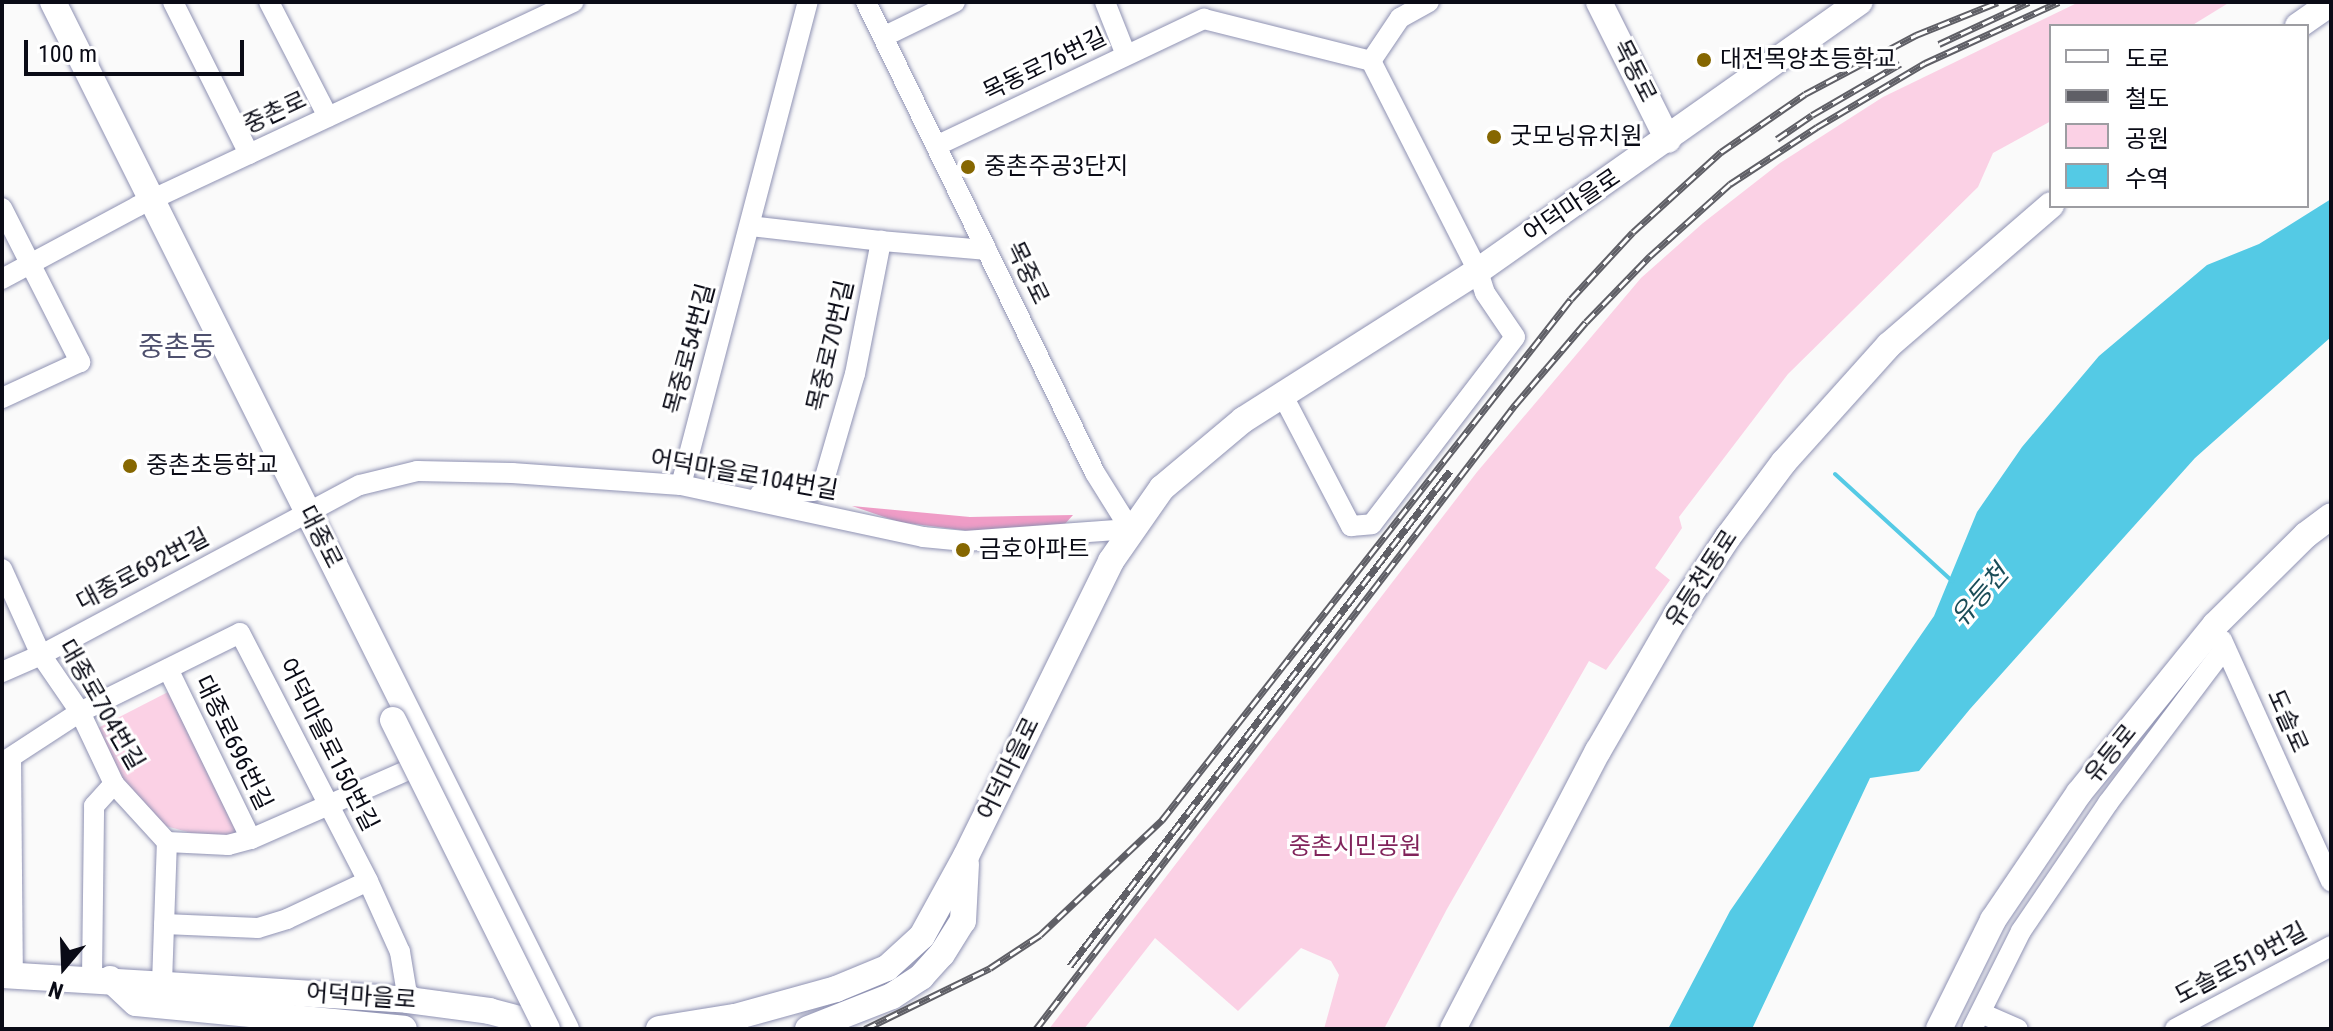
<!DOCTYPE html>
<html>
<head>
<meta charset="utf-8">
<style>
	body { margin:0 }
	#map { position:relative; width:2333px; height:1031px; overflow:hidden; background:#fafafa; font-family:"Roboto Condensed","Noto Sans KR",sans-serif }
	div>[style] { position:absolute }
	.green>* { inset:0; background:#fbd1e5 }
	.forest>* { inset:0; background:#ef9cc6 }
	.water>* { inset:0; background:#54cae5 }
	.stream>* { height:4px; margin:-2px; padding:0 2px; transform-origin:2px; border-radius:2px; background:#54cae5 }
	.roads { filter:drop-shadow(0 0 2px #8f92b3) drop-shadow(0 0 2px #8f92b3) }
	.minor>* { height:20px; margin:-10px; padding:0 10px; transform-origin:10px; border-radius:10px; background:#fff }
	.major>* { height:26px; margin:-13px; padding:0 13px; transform-origin:13px; border-radius:13px; background:#fff }
	.rail>* { height:7px; margin-top:-3.5px; transform-origin:0; background:repeating-linear-gradient(90deg,#fff 0 12px,#5f5f66 0 24px); box-sizing:border-box; border-block:2px solid #5f5f66 }
	.bridges { filter:drop-shadow(0 0 2px #8f92b3) drop-shadow(0 0 2px #8f92b3) }
	.major-bridge>* { height:26px; margin:-13px; padding:0 13px; transform-origin:13px; border-radius:13px; background:#fff }
	.dots>* { width:22px; height:22px; translate:-50% -50%; box-sizing:border-box; border:4px solid #fff; border-radius:50% }
	span { translate:-50% -50%; white-space:nowrap; text-align:center; line-height:1.15; -webkit-text-stroke:6px #fff; paint-order:stroke }
	.poi-label { font-size:24px; color:#0a0b16 }
	.left { translate:0 -50%; text-align:left }
	.street-label { font-size:24px; color:#0a0b16 }
	.park-label { font-size:24px; color:#81235b }
	.water-label { font-size:26px; color:#1a4d58; font-style:italic }
	.quarter-label { font-size:28px; color:#4e506e }
	.frame { position:absolute; inset:0; border:4px solid #0a0b16; pointer-events:none }
	.legend { position:absolute; left:2049px; top:24px; width:260px; height:184px; box-sizing:border-box; background:#fff; border:2px solid #9d9da2; margin:0; padding:10px 14px; list-style:none; font-size:24px; color:#0a0b16 }
	.legend li { display:flex; align-items:center; gap:16px; height:40px }
	.legend b { width:40px; border:2px solid #9d9da2 }
	.north { position:absolute; left:24px; top:927px; width:80px; height:80px; -webkit-text-stroke:6px #fff; paint-order:stroke; rotate:199deg; font-size:22px; font-weight:700; line-height:32px; text-align:center; color:#0a0b16 }
	.north::after { content:''; display:block; margin:auto; width:28px; height:36px; background:#0a0b16; clip-path:polygon(50% 0,100% 100%,50% 72%,0 100%) }
	.scale { position:absolute; left:24px; top:40px; width:220px; height:36px; box-sizing:border-box; border:4px solid #0a0b16; border-top:0; padding-left:10px; font-size:24px; line-height:28px; white-space:nowrap; color:#0a0b16; -webkit-text-stroke:6px #fff; paint-order:stroke }
</style>
</head>
<body>
<div id="map">
	<div class="green">
		<i style="clip-path:polygon(2079px 2px,2230px 2px,2191px 26px,2051px 26px,2051px 121px,1993px 153px,1978px 187px,1788px 374px,1679px 517px,1682px 528px,1655px 568px,1670px 580px,1606px 670px,1589px 661px,1447px 909px,1384px 1029px,1324px 1029px,1339px 975px,1331px 961px,1301px 948px,1238px 1011px,1155px 938px,1084px 1029px,1049px 1029px,1477px 472px,1641px 278px,1703px 223px,1780px 163px,1883px 97px)"></i>
		<i style="clip-path:polygon(168px 692px,243px 836px,199px 835px,158px 824px,129px 790px,96px 729px)"></i>
	</div>
	<div class="forest">
		<i style="clip-path:polygon(852px 506px,970px 517px,1073px 515px,1064px 525px,969px 531px,899px 522px)"></i>
	</div>
	<div class="water">
		<i style="clip-path:polygon(2331px 199px,2331px 337px,2195px 458px,1970px 709px,1919px 771px,1870px 778px,1752px 1029px,1668px 1029px,1730px 911px,1934px 616px,1977px 512px,2022px 447px,2099px 356px,2207px 265px,2259px 244px)"></i>
	</div>
	<div class="stream">
		<i style="left:1835px;top:474px;width:159px;rotate:42.4deg"></i>
	</div>
	<div class="roads">
		<div class="minor">
			<i style="left:173px;top:2px;width:170px;rotate:63.4deg"></i>
			<i style="left:269px;top:2px;width:129px;rotate:62.8deg"></i>
			<i style="left:1105px;top:2px;width:57px;rotate:68.4deg"></i>
			<i style="left:883px;top:37px;width:80px;rotate:-25.9deg"></i>
			<i style="left:936px;top:146px;width:297px;rotate:-25.4deg"></i>
			<i style="left:1204px;top:19px;width:172px;rotate:14.1deg"></i>
			<i style="left:1371px;top:61px;width:52px;rotate:-56deg"></i>
			<i style="left:1400px;top:18px;width:33px;rotate:-29deg"></i>
			<i style="left:2px;top:208px;width:173px;rotate:63.1deg"></i>
			<i style="left:80px;top:362px;width:86px;rotate:155.2deg"></i>
			<i style="left:750px;top:226px;width:132px;rotate:6.5deg"></i>
			<i style="left:2px;top:279px;width:154px;rotate:-28.2deg"></i>
			<i style="left:138px;top:206px;width:481px;rotate:-25.1deg"></i>
			<i style="left:1283px;top:396px;width:147px;rotate:62.4deg"></i>
			<i style="left:1351px;top:526px;width:21px;rotate:-5deg"></i>
			<i style="left:1372px;top:524px;width:235px;rotate:-52.6deg"></i>
			<i style="left:1515px;top:337px;width:53px;rotate:-124.3deg"></i>
			<i style="left:1485px;top:293px;width:23px;rotate:-108deg"></i>
			<i style="left:1478px;top:271px;width:236px;rotate:-117deg"></i>
			<i style="left:681px;top:485px;width:499px;rotate:-75.3deg"></i>
			<i style="left:760px;top:494px;width:53px;rotate:-3.2deg"></i>
			<i style="left:813px;top:491px;width:18px;rotate:-49deg"></i>
			<i style="left:825px;top:477px;width:107px;rotate:-73.8deg"></i>
			<i style="left:855px;top:374px;width:136px;rotate:-78.9deg"></i>
			<i style="left:881px;top:241px;width:106px;rotate:4.9deg"></i>
			<i style="left:2px;top:569px;width:94px;rotate:65.6deg"></i>
			<i style="left:41px;top:655px;width:69px;rotate:55.6deg"></i>
			<i style="left:80px;top:712px;width:80px;rotate:64.7deg"></i>
			<i style="left:114px;top:784px;width:79px;rotate:47.6deg"></i>
			<i style="left:167px;top:842px;width:61px;rotate:2.8deg"></i>
			<i style="left:228px;top:845px;width:24px;rotate:-15deg"></i>
			<i style="left:251px;top:839px;width:169px;rotate:-23.7deg"></i>
			<i style="left:2222px;top:640px;width:265px;rotate:65.7deg"></i>
			<i style="left:168px;top:669px;width:189px;rotate:64deg"></i>
			<i style="left:2px;top:672px;width:43px;rotate:-23.6deg"></i>
			<i style="left:41px;top:655px;width:361px;rotate:-28.1deg"></i>
			<i style="left:360px;top:485px;width:59px;rotate:-13.8deg"></i>
			<i style="left:417px;top:471px;width:95px;rotate:1.2deg"></i>
			<i style="left:512px;top:473px;width:169px;rotate:4.1deg"></i>
			<i style="left:681px;top:485px;width:248px;rotate:12.1deg"></i>
			<i style="left:923px;top:537px;width:42px;rotate:5.4deg"></i>
			<i style="left:965px;top:541px;width:165px;rotate:-4.2deg"></i>
			<i style="left:1130px;top:529px;width:66px;rotate:-122deg"></i>
			<i style="left:1095px;top:473px;width:524px;rotate:-115.93deg"></i>
			<i style="left:11px;top:758px;width:217px;rotate:89.5deg"></i>
			<i style="left:2px;top:763px;width:93px;rotate:-33.2deg"></i>
			<i style="left:80px;top:712px;width:178px;rotate:-26.3deg"></i>
			<i style="left:240px;top:633px;width:279px;rotate:62.7deg"></i>
			<i style="left:368px;top:881px;width:78px;rotate:65.7deg"></i>
			<i style="left:400px;top:952px;width:49px;rotate:80.5deg"></i>
			<i style="left:164px;top:924px;width:94px;rotate:2.4deg"></i>
			<i style="left:258px;top:928px;width:30px;rotate:-17deg"></i>
			<i style="left:287px;top:919px;width:89px;rotate:-25.1deg"></i>
			<i style="left:92px;top:978px;width:172px;rotate:-89.3deg"></i>
			<i style="left:94px;top:806px;width:30px;rotate:-48deg"></i>
			<i style="left:162px;top:983px;width:141px;rotate:-88deg"></i>
			<i style="left:1981px;top:1013px;width:40px;rotate:23.4deg"></i>
			<i style="left:1972px;top:1029px;width:110px;rotate:-63.4deg"></i>
			<i style="left:2021px;top:931px;width:155px;rotate:-55.8deg"></i>
			<i style="left:2108px;top:803px;width:194px;rotate:-53deg"></i>
			<i style="left:2175px;top:1029px;width:177px;rotate:-28deg"></i>
		</div>
		<div class="major">
			<i style="left:53px;top:2px;width:1148px;rotate:63.46deg"></i>
			<i style="left:1599px;top:2px;width:154px;rotate:63.4deg"></i>
			<i style="left:2298px;top:26px;width:40px;rotate:-34.9deg"></i>
			<i style="left:2px;top:975px;width:407px;rotate:3.5deg"></i>
			<i style="left:408px;top:1000px;width:82px;rotate:7.7deg"></i>
			<i style="left:489px;top:1011px;width:70px;rotate:14.8deg"></i>
			<i style="left:110px;top:979px;width:35px;rotate:43deg"></i>
			<i style="left:136px;top:1003px;width:269px;rotate:5.5deg"></i>
			<i style="left:659px;top:1029px;width:77px;rotate:-9deg"></i>
			<i style="left:735px;top:1017px;width:105px;rotate:-15.5deg"></i>
			<i style="left:836px;top:989px;width:55px;rotate:-22.4deg"></i>
			<i style="left:887px;top:968px;width:47px;rotate:-42.4deg"></i>
			<i style="left:922px;top:936px;width:91px;rotate:-61.2deg"></i>
			<i style="left:966px;top:856px;width:329px;rotate:-63.8deg"></i>
			<i style="left:1111px;top:561px;width:89px;rotate:-55.1deg"></i>
			<i style="left:1162px;top:488px;width:106px;rotate:-40deg"></i>
			<i style="left:1243px;top:420px;width:278px;rotate:-32.4deg"></i>
			<i style="left:1478px;top:271px;width:467px;rotate:-35.2deg"></i>
			<i style="left:808px;top:1029px;width:90px;rotate:-21.4deg"></i>
			<i style="left:892px;top:996px;width:35px;rotate:-33deg"></i>
			<i style="left:921px;top:977px;width:31px;rotate:-48deg"></i>
			<i style="left:942px;top:954px;width:39px;rotate:-58deg"></i>
			<i style="left:963px;top:921px;width:57px;rotate:-87deg"></i>
			<i style="left:1453px;top:1029px;width:314px;rotate:-62.5deg"></i>
			<i style="left:1598px;top:751px;width:158px;rotate:-60deg"></i>
			<i style="left:1677px;top:614px;width:92px;rotate:-56.5deg"></i>
			<i style="left:1728px;top:537px;width:94px;rotate:-53.3deg"></i>
			<i style="left:1784px;top:462px;width:157px;rotate:-48.1deg"></i>
			<i style="left:1889px;top:345px;width:214px;rotate:-40.8deg"></i>
			<i style="left:1939px;top:1029px;width:122px;rotate:-63.6deg"></i>
			<i style="left:1993px;top:920px;width:153px;rotate:-55.9deg"></i>
			<i style="left:2079px;top:793px;width:216px;rotate:-51deg"></i>
			<i style="left:2215px;top:625px;width:128px;rotate:-44.7deg"></i>
			<i style="left:2306px;top:535px;width:31px;rotate:-37deg"></i>
		</div>
	</div>
	<div class="rail">
		<i style="left:1939px;top:44px;width:99px;rotate:-25deg"></i>
		<i style="left:1777px;top:139px;width:42px;rotate:-34.4deg"></i>
		<i style="left:1812px;top:115px;width:102px;rotate:-30.1deg"></i>
		<i style="left:1070px;top:966px;width:624px;rotate:-52.49deg"></i>
		<i style="left:865px;top:1029px;width:139px;rotate:-26deg"></i>
		<i style="left:990px;top:968px;width:60px;rotate:-33.4deg"></i>
		<i style="left:1040px;top:935px;width:168px;rotate:-43.3deg"></i>
		<i style="left:1162px;top:820px;width:662px;rotate:-51.87deg"></i>
		<i style="left:1571px;top:299px;width:91px;rotate:-47.2deg"></i>
		<i style="left:1633px;top:232px;width:119px;rotate:-42.3deg"></i>
		<i style="left:1721px;top:152px;width:102px;rotate:-34.6deg"></i>
		<i style="left:1805px;top:94px;width:126px;rotate:-28deg"></i>
		<i style="left:1916px;top:35px;width:88px;rotate:-21.9deg"></i>
		<i style="left:1036px;top:1029px;width:787px;rotate:-52.49deg"></i>
		<i style="left:1515px;top:405px;width:109px;rotate:-49.5deg"></i>
		<i style="left:1586px;top:322px;width:92px;rotate:-45.9deg"></i>
		<i style="left:1650px;top:256px;width:108px;rotate:-42deg"></i>
		<i style="left:1730px;top:184px;width:104px;rotate:-33.2deg"></i>
		<i style="left:1817px;top:127px;width:126px;rotate:-30.7deg"></i>
		<i style="left:1925px;top:63px;width:147px;rotate:-24.5deg"></i>
	</div>
	<div class="bridges">
		<div class="major-bridge">
			<i style="left:393px;top:720px;width:345px;rotate:63.5deg"></i>
		</div>
	</div>
	<div class="dots">
		<i style="left:1704px;top:60px;background:#866701"></i>
		<i style="left:1494px;top:137px;background:#866701"></i>
		<i style="left:968px;top:167px;background:#866701"></i>
		<i style="left:130px;top:466px;background:#866701"></i>
		<i style="left:963px;top:550px;background:#866701"></i>
	</div>
	<div class="poi-label">
		<span class="left" style="left:1720px;top:60px">대전목양초등학교</span>
		<span class="left" style="left:1510px;top:137px">굿모닝유치원</span>
		<span class="left" style="left:984px;top:167px">중촌주공3단지</span>
		<span class="left" style="left:146px;top:466px">중촌초등학교</span>
		<span class="left" style="left:979px;top:550px">금호아파트</span>
	</div>
	<div class="street-label">
		<span style="left:1045px;top:65px;rotate:-26deg">목동로76번길</span>
		<span style="left:1634px;top:71px;rotate:63deg">목동로</span>
		<span style="left:275px;top:113px;rotate:-25deg">중촌로</span>
		<span style="left:1572px;top:206px;rotate:-34deg">어덕마을로</span>
		<span style="left:1027px;top:273px;rotate:64deg">목중로</span>
		<span style="left:831px;top:346px;rotate:-77deg">목중로70번길</span>
		<span style="left:690px;top:349px;rotate:-75deg">목중로54번길</span>
		<span style="left:744px;top:475px;rotate:10deg">어덕마을로104번길</span>
		<span style="left:320px;top:537px;rotate:63deg">대종로</span>
		<span style="left:143px;top:570px;rotate:-28deg">대종로692번길</span>
		<span style="left:1702px;top:579px;rotate:-57deg">유등천동로</span>
		<span style="left:101px;top:705px;rotate:60deg">대종로704번길</span>
		<span style="left:2287px;top:721px;rotate:66deg">도솔로</span>
		<span style="left:233px;top:743px;rotate:64deg">대종로696번길</span>
		<span style="left:328px;top:745px;rotate:63deg">어덕마을로150번길</span>
		<span style="left:2111px;top:754px;rotate:-51deg">유등로</span>
		<span style="left:1009px;top:769px;rotate:-64deg">어덕마을로</span>
		<span style="left:2241px;top:964px;rotate:-28deg">도솔로519번길</span>
		<span style="left:361px;top:997px;rotate:4deg">어덕마을로</span>
	</div>
	<div class="park-label">
		<span style="left:1355px;top:847px">중촌시민공원</span>
	</div>
	<div class="water-label">
		<span style="left:1980px;top:596px;rotate:-49deg">유등천</span>
	</div>
	<div class="quarter-label">
		<span style="left:177px;top:347px">중촌동</span>
	</div>
	<div class="frame"></div>
	<ul class="legend">
	<li><b style="height:10px;background:#fff"></b>도로</li>
	<li><b style="height:10px;background:#5f5f66"></b>철도</li>
	<li><b style="height:22px;background:#fbd1e5"></b>공원</li>
	<li><b style="height:22px;background:#54cae5"></b>수역</li>
	</ul>
	<div class="north">N</div>
	<div class="scale">100 m</div>
</div>
</body>
</html>
